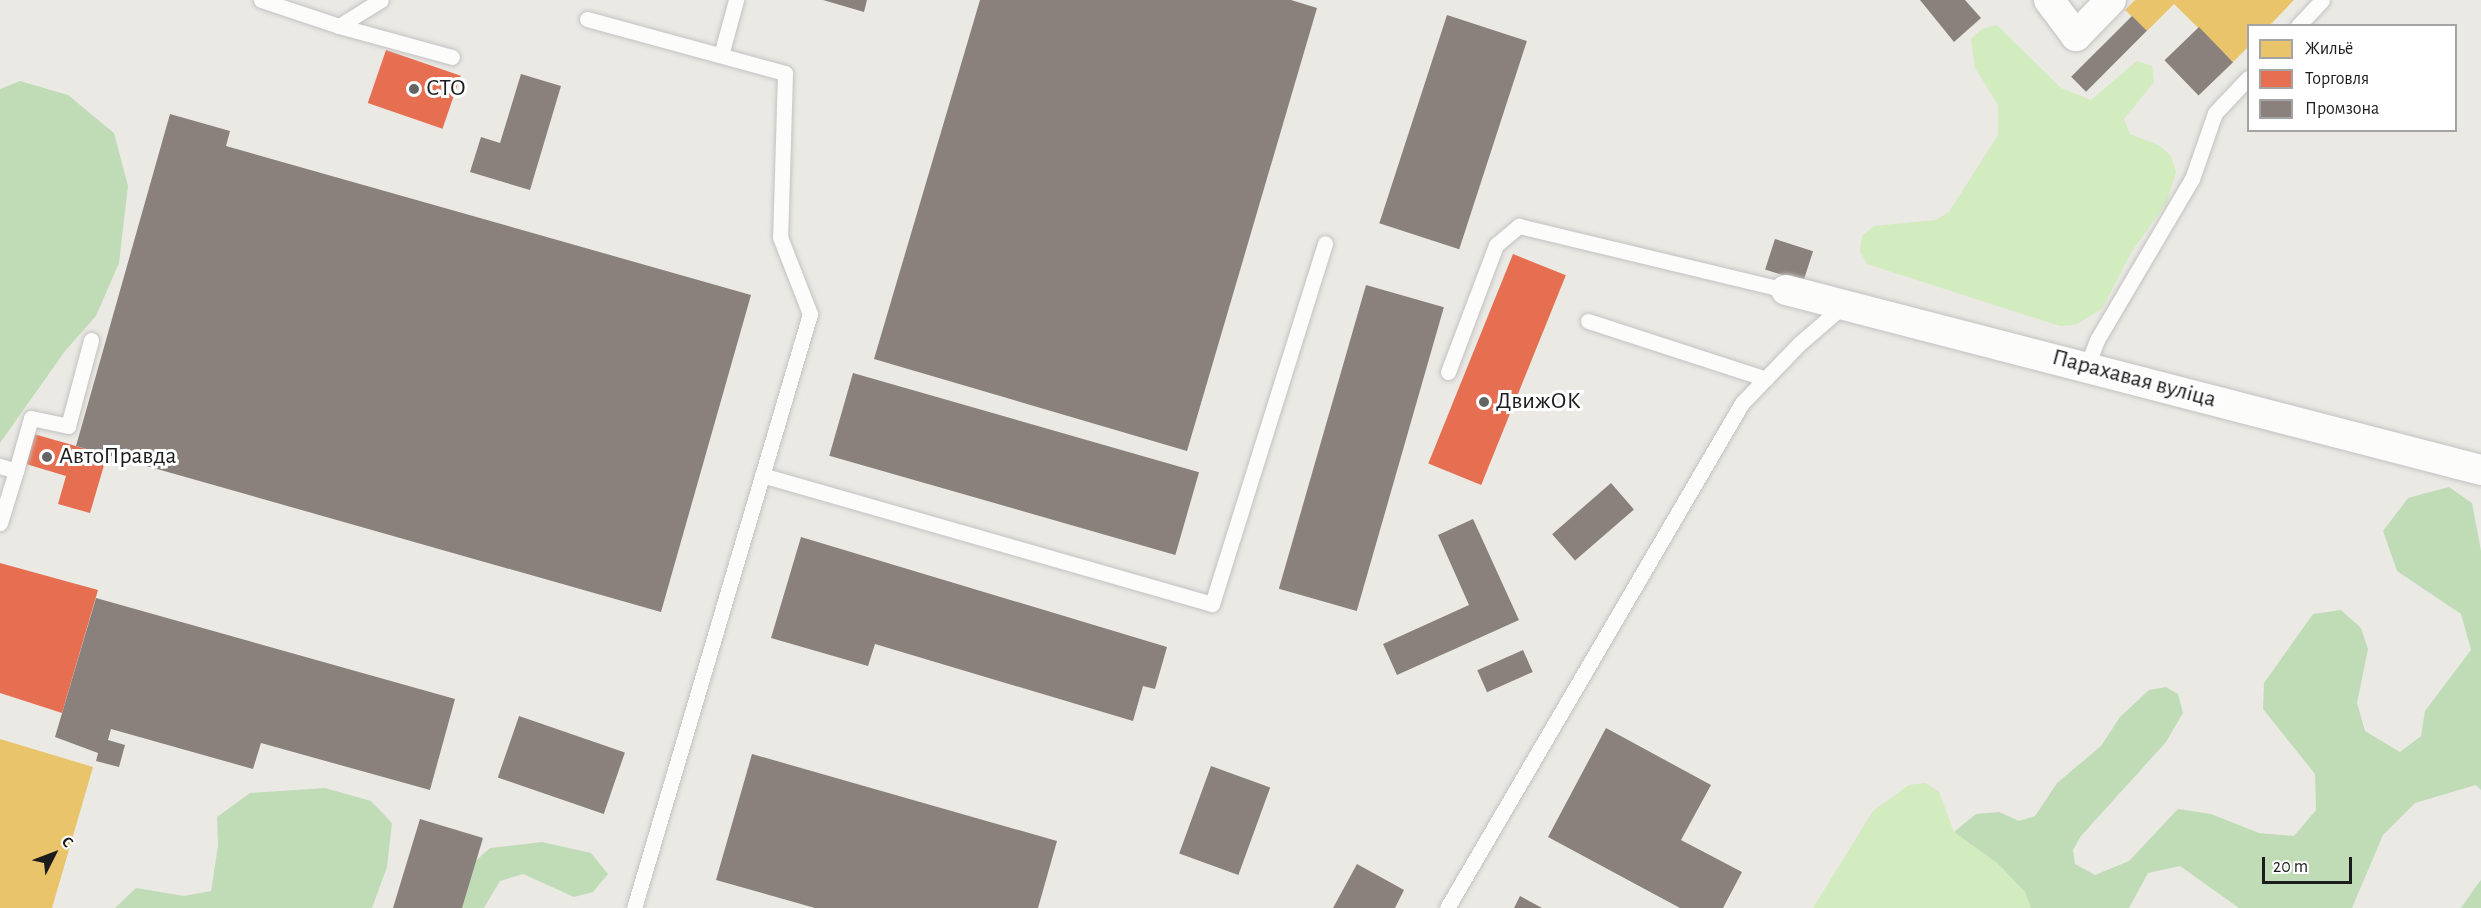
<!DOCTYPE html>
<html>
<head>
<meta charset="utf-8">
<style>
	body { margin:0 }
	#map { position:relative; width:2481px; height:908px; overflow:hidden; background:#eae9e4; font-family:"Alegreya Sans",sans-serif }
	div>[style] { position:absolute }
	.grass>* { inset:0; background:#d2ebbf }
	.forest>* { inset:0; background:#c0dcb7 }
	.homes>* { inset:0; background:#e9c46a }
	.shops>* { inset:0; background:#e76f51; transform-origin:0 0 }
	.industry>* { inset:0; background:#8a817c; transform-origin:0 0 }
	.roads { filter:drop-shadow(0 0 2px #c3c2c0) drop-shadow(0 0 2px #c3c2c0) }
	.lane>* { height:15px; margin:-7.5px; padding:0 7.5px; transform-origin:7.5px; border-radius:7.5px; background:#fcfcfb }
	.street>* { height:30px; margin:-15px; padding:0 15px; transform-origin:15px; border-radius:15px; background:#fcfcfb }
	.dots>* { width:16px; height:16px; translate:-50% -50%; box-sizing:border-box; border:3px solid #fff; border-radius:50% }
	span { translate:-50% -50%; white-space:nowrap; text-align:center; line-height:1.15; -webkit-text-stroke:6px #fff; paint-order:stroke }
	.poi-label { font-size:24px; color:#1c1c1c }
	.left { translate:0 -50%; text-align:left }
	.street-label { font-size:24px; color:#1c1c1c }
	.legend { position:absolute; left:2247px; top:24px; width:210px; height:108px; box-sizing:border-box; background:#fff; border:2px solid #a4a4a4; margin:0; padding:8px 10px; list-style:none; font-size:18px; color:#1c1c1c }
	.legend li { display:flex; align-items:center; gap:12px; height:30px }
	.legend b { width:30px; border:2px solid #a4a4a4 }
	.north { position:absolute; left:24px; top:824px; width:60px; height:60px; -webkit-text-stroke:4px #fff; paint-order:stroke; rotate:48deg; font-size:16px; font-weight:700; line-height:24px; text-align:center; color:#1c1c1c }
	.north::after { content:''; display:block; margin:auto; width:21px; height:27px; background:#1c1c1c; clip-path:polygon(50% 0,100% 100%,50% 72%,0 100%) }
	.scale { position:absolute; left:2262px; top:857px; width:90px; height:27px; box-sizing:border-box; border:3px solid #1c1c1c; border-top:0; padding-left:8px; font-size:18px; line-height:21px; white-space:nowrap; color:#1c1c1c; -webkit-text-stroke:4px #fff; paint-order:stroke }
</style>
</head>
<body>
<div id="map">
	<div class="grass">
		<i style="clip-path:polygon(1997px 25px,2061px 88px,2091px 100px,2137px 61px,2152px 66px,2154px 82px,2124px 119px,2130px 134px,2160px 146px,2171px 156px,2176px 172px,2167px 202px,2131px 253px,2102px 309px,2075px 325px,2060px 326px,1867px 264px,1860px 251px,1862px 236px,1874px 226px,1936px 220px,1949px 212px,1998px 135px,1998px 105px,1975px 68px,1971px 39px,1982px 29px)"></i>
		<i style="clip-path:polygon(1925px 783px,1939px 792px,1954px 832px,1997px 863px,2025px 892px,2031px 908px,1813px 908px,1873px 811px,1909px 785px)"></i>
	</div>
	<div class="forest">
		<i style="clip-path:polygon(20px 81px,68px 95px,114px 133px,128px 186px,119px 263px,96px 316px,65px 351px,0 443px,0 89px)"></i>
		<i style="clip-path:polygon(2449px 487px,2472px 503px,2481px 551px,2481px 790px,2476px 785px,2415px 803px,2383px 835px,2352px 908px,2239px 908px,2180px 866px,2148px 873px,2129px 908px,2031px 908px,2025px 892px,1997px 863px,1954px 832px,1976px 814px,1999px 812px,2019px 821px,2035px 816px,2057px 783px,2101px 746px,2120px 717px,2149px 690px,2166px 687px,2178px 694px,2183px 713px,2166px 742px,2081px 836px,2073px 850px,2075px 864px,2095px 875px,2129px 861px,2178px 809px,2211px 814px,2259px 833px,2294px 836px,2316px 810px,2315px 774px,2263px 709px,2264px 683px,2313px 614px,2341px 610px,2361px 628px,2368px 649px,2357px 703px,2365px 731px,2400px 752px,2421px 736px,2425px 711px,2471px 650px,2461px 614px,2397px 571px,2383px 531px,2408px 498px)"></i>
		<i style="clip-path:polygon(325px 788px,371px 801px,392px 823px,387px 867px,372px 908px,115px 908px,136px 888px,184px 896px,211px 891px,218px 846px,217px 817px,250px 793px)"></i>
		<i style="clip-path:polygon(542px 842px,591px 853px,608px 874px,593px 892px,574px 897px,523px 874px,500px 881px,484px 908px,456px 908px,462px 873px,490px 848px)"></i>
		<i style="clip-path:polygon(2481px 880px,2481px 908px,2461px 908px,2477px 885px)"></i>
	</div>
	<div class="homes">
		<i style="clip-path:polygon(2135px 0,2294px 0,2269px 26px,2248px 26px,2248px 47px,2233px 62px,2174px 4px,2147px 31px,2125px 10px)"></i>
		<i style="clip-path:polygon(0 739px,93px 767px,52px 908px,0 908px)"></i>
	</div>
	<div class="shops">
		<i style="left:386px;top:50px;width:79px;height:56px;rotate:19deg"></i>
		<i style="left:1513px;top:254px;width:57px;height:226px;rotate:22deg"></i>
		<i style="clip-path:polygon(34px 434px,107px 455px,90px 513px,58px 504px,66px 476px,26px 464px)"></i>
		<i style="clip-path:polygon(0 563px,98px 590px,62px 713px,0 693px)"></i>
	</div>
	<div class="industry">
		<i style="clip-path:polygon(823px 0,867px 0,864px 12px)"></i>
		<i style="clip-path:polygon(980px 0,1291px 0,1317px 8px,1187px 451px,874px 359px)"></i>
		<i style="clip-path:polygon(1920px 0,1965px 0,1981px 18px,1954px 42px)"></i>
		<i style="left:1447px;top:15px;width:84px;height:219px;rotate:18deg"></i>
		<i style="left:2132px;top:16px;width:21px;height:86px;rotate:45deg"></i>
		<i style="left:2199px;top:27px;width:49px;height:48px;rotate:46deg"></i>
		<i style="clip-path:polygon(521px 74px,561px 86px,530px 190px,470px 172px,481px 137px,500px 143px)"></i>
		<i style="clip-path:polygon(170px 114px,230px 131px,226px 146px,751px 295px,661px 612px,76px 446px)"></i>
		<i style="left:1775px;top:239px;width:40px;height:32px;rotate:18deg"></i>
		<i style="left:1366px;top:285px;width:81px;height:316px;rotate:16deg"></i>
		<i style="left:853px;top:373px;width:360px;height:86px;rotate:16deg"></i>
		<i style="left:1611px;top:483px;width:35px;height:78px;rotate:49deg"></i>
		<i style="clip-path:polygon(1473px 519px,1519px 620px,1397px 675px,1383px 644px,1469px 605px,1438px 535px)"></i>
		<i style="clip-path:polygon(801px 537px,1167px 647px,1155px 689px,1143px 686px,1133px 721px,875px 644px,868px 666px,771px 638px)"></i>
		<i style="clip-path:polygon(96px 598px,455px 699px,430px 790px,261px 743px,253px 769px,111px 729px,108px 740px,125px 745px,119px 767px,96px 761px,98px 753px,55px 737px)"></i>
		<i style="left:1523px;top:650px;width:24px;height:50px;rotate:66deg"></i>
		<i style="left:519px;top:716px;width:112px;height:65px;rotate:19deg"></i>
		<i style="clip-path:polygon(1606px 728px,1711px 785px,1681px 840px,1742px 872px,1723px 908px,1680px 908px,1548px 837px)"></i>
		<i style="clip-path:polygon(752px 754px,1057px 841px,1038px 908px,815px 908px,716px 880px)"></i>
		<i style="left:1211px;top:766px;width:63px;height:93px;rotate:20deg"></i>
		<i style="clip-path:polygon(420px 819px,483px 838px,462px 908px,393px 908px)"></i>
		<i style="clip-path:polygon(1357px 864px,1404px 890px,1395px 908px,1333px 908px)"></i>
		<i style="clip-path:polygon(1520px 896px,1542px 908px,1514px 908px)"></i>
	</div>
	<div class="roads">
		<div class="lane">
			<i style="left:261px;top:0;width:82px;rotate:18.4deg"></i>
			<i style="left:339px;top:26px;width:49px;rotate:-31.8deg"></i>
			<i style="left:587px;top:19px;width:205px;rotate:15.3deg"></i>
			<i style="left:785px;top:73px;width:164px;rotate:91.7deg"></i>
			<i style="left:780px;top:237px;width:83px;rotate:68.7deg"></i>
			<i style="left:810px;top:314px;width:620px;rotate:106.5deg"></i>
			<i style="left:339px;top:26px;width:117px;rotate:15.3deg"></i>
			<i style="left:2298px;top:26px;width:35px;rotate:-47deg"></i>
			<i style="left:721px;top:55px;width:57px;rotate:-74.7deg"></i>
			<i style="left:1588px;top:321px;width:187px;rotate:18deg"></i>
			<i style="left:2087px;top:366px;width:28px;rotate:-69deg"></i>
			<i style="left:2097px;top:340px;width:187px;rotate:-59.5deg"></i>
			<i style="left:2192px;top:179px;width:70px;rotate:-70.8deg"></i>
			<i style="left:2215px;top:113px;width:48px;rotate:-46.7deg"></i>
			<i style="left:1448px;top:372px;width:136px;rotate:-69.3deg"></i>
			<i style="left:1496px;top:245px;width:30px;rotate:-40deg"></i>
			<i style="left:1519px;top:226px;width:275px;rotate:13.5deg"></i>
			<i style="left:0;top:466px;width:17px;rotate:17deg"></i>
			<i style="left:16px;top:471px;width:55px;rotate:-74.2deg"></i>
			<i style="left:31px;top:418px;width:38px;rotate:12deg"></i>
			<i style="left:68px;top:426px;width:89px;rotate:-75deg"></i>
			<i style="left:762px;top:475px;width:468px;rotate:16deg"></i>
			<i style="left:1212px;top:604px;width:378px;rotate:-72.6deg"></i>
			<i style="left:0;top:523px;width:54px;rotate:-72.9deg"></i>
			<i style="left:1447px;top:908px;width:585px;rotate:-59.71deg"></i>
			<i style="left:1742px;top:403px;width:83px;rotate:-46deg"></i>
			<i style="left:1800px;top:343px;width:58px;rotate:-40.8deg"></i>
		</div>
		<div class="street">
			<i style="left:2049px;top:0;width:45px;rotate:53.1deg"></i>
			<i style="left:2076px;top:36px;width:50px;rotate:-45.8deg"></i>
			<i style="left:1786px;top:290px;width:718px;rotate:14.52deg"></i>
		</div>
	</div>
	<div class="dots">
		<i style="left:414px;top:89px;background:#646462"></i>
		<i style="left:1484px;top:402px;background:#646462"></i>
		<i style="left:47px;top:457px;background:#646462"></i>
	</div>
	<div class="poi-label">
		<span class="left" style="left:426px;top:89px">СТО</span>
		<span class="left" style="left:1496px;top:402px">ДвижОК</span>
		<span class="left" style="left:59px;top:457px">АвтоПравда</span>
	</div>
	<div class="street-label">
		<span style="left:2134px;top:379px;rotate:15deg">Парахавая вуліца</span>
	</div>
	<ul class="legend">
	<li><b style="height:16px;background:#e9c46a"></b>Жильё</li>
	<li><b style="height:16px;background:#e76f51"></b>Торговля</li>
	<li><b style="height:16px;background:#8a817c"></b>Промзона</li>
	</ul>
	<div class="north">С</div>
	<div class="scale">20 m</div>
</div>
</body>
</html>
